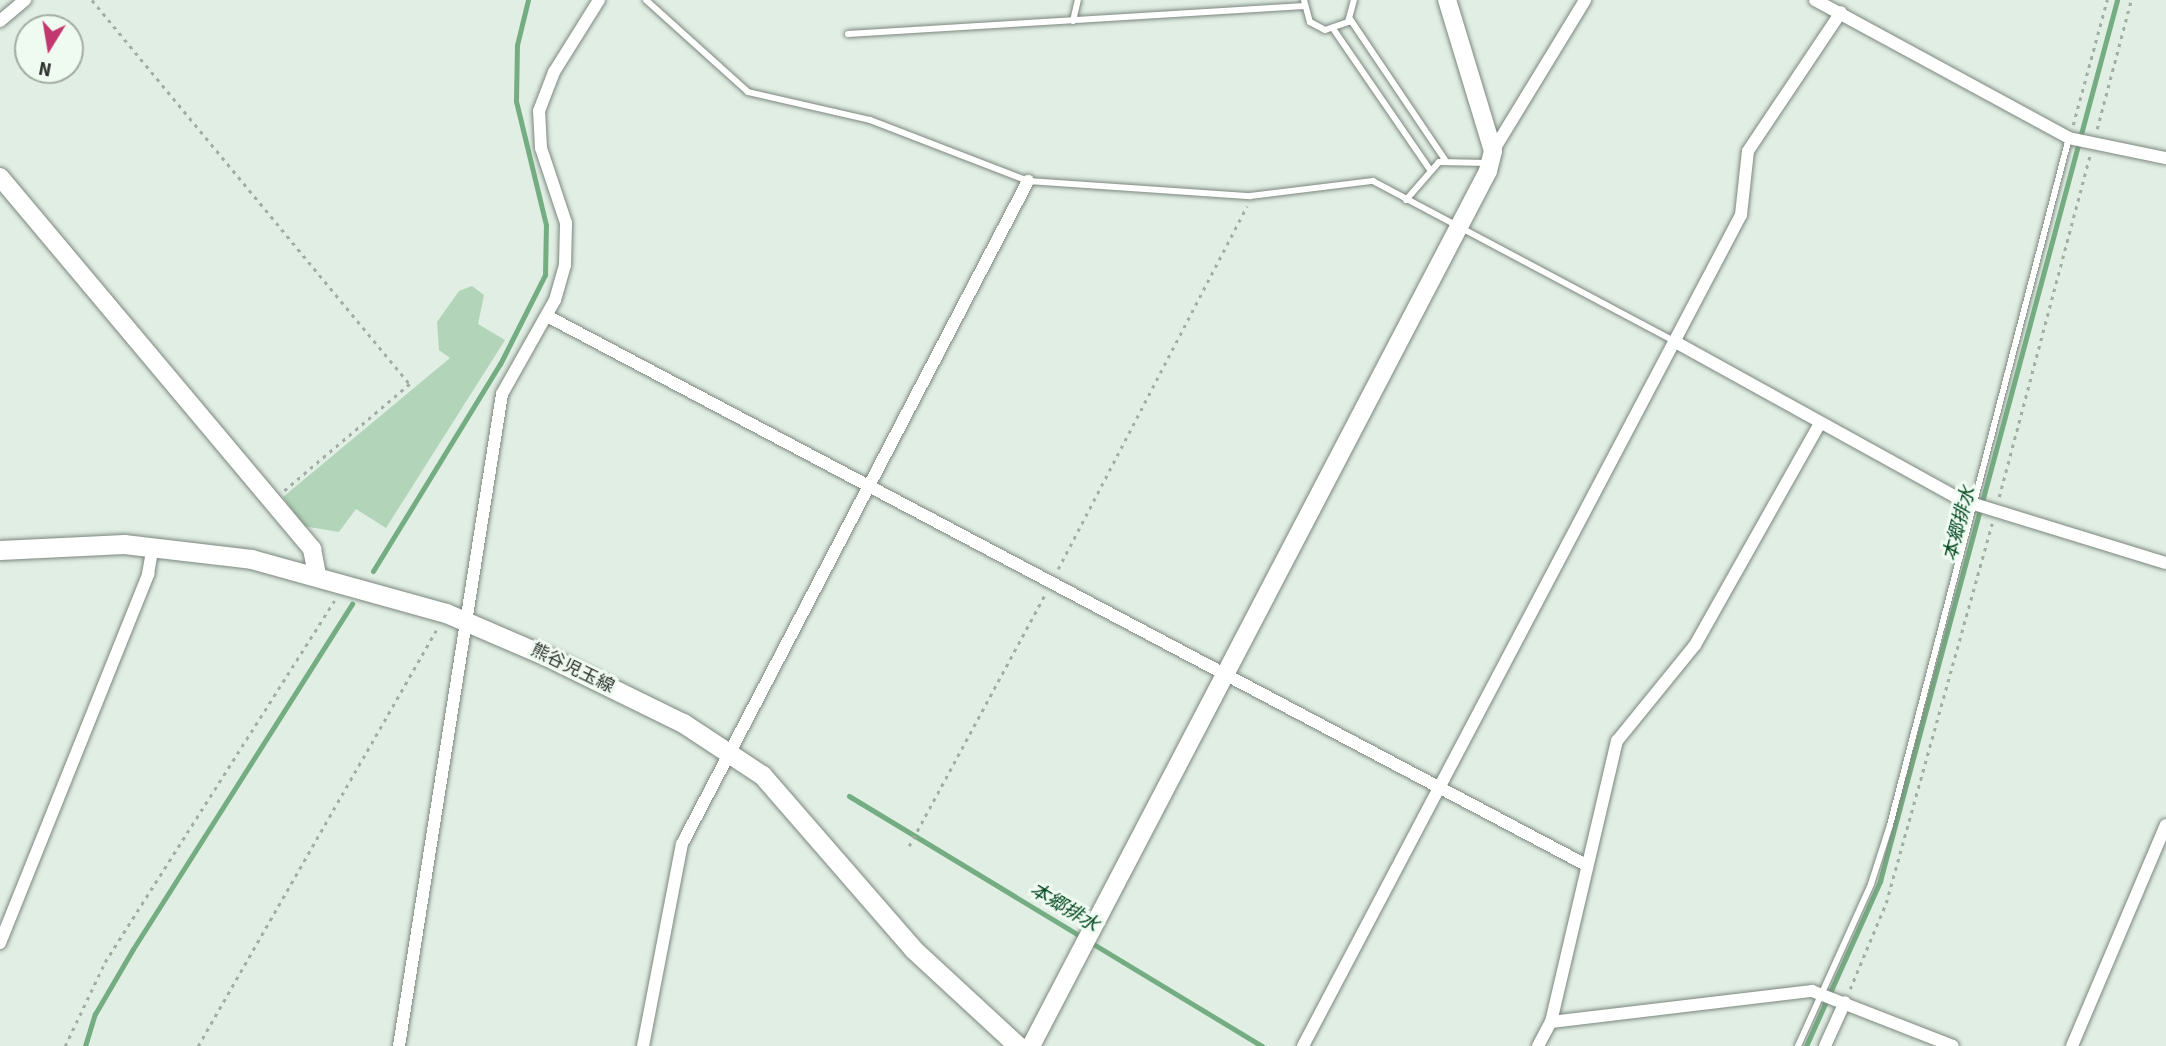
<!DOCTYPE html>
<html>
<head>
<meta charset="utf-8">
<style>
	body { margin:0 }
	#map { position:relative; width:2166px; height:1046px; overflow:hidden; background:#e1eee4; font-family:"Source Sans 3","Noto Sans JP",sans-serif }
	div>[style] { position:absolute }
	.green>* { inset:0; background:#b2d5b9 }
	.stream>* { height:5px; margin:-2.5px; padding:0 2.5px; transform-origin:2.5px; border-radius:2.5px; background:#75ad82 }
	.path>* { height:2.5px; margin-top:-1.25px; transform-origin:0; background:repeating-linear-gradient(90deg,#a3ada5 0 3.5px,transparent 0 8.5px) }
	.roads { filter:drop-shadow(0 0 2px #7c877e) drop-shadow(0 0 2px #7c877e) }
	.lane>* { height:6px; margin:-3px; padding:0 3px; transform-origin:3px; border-radius:3px; background:#fff }
	.street>* { height:12px; margin:-6px; padding:0 6px; transform-origin:6px; border-radius:6px; background:#fff }
	.secondary>* { height:18px; margin:-9px; padding:0 9px; transform-origin:9px; border-radius:9px; background:#fff }
	.primary>* { height:19px; margin:-9.5px; padding:0 9.5px; transform-origin:9.5px; border-radius:9.5px; background:#fff }
	span { translate:-50% -50%; white-space:nowrap; text-align:center; line-height:1.15; -webkit-text-stroke:6px #effbf1; paint-order:stroke }
	.street-label { font-size:18px; color:#2f3330 }
	.water-label { font-size:19px; color:#01461f; font-style:italic }
	.north { position:absolute; left:14px; top:14px; width:70px; height:70px; box-sizing:border-box; background:#effbf1; border:2px solid #a2aba4; border-radius:50%; rotate:191deg; font-size:19px; font-weight:700; line-height:28px; text-align:center; color:#2f3330 }
	.north::after { content:''; display:block; margin:auto; width:24px; height:32px; background:#c2376e; clip-path:polygon(50% 0,100% 100%,50% 72%,0 100%) }
</style>
</head>
<body>
<div id="map">
	<div class="green">
		<i style="clip-path:polygon(472px 286px,484px 295px,478px 324px,505px 340px,386px 528px,356px 509px,339px 532px,303px 526px,283px 497px,450px 358px,439px 350px,437px 322px,459px 291px)"></i>
	</div>
	<div class="stream">
		<i style="left:373px;top:571px;width:243px;rotate:-58.5deg"></i>
		<i style="left:500px;top:364px;width:100px;rotate:-63.2deg"></i>
		<i style="left:545px;top:275px;width:50px;rotate:-88.9deg"></i>
		<i style="left:546px;top:225px;width:128px;rotate:-103.6deg"></i>
		<i style="left:516px;top:101px;width:56px;rotate:-89deg"></i>
		<i style="left:517px;top:45px;width:46px;rotate:-76.3deg"></i>
		<i style="left:849px;top:796px;width:483px;rotate:31.2deg"></i>
		<i style="left:85px;top:1046px;width:34px;rotate:-73deg"></i>
		<i style="left:95px;top:1014px;width:75px;rotate:-59.7deg"></i>
		<i style="left:133px;top:949px;width:409px;rotate:-57.6deg"></i>
		<i style="left:1806px;top:1046px;width:181px;rotate:-65.8deg"></i>
		<i style="left:1880px;top:881px;width:912px;rotate:-74.94deg"></i>
	</div>
	<div class="path">
		<i style="left:92px;top:0;width:499px;rotate:50.4deg"></i>
		<i style="left:410px;top:384px;width:167px;rotate:139.6deg"></i>
		<i style="left:2073px;top:125px;width:130px;rotate:-74.8deg"></i>
		<i style="left:2097px;top:129px;width:133px;rotate:-75.2deg"></i>
		<i style="left:1999px;top:497px;width:354px;rotate:-75.1deg"></i>
		<i style="left:1058px;top:569px;width:409px;rotate:-62.5deg"></i>
		<i style="left:909px;top:846px;width:286px;rotate:-61.6deg"></i>
		<i style="left:1850px;top:989px;width:93px;rotate:-67.3deg"></i>
		<i style="left:1886px;top:903px;width:394px;rotate:-74.4deg"></i>
		<i style="left:65px;top:1046px;width:93px;rotate:-64.5deg"></i>
		<i style="left:105px;top:962px;width:428px;rotate:-57.6deg"></i>
		<i style="left:198px;top:1046px;width:479px;rotate:-60.2deg"></i>
	</div>
	<div class="roads">
		<div class="lane">
			<i style="left:646px;top:0;width:137px;rotate:42deg"></i>
			<i style="left:748px;top:92px;width:125px;rotate:12.9deg"></i>
			<i style="left:870px;top:120px;width:169px;rotate:21.1deg"></i>
			<i style="left:1028px;top:181px;width:223px;rotate:3.9deg"></i>
			<i style="left:1250px;top:196px;width:124px;rotate:-7deg"></i>
			<i style="left:1373px;top:181px;width:343px;rotate:28deg"></i>
			<i style="left:1304px;top:0;width:23px;rotate:75deg"></i>
			<i style="left:1310px;top:22px;width:17px;rotate:28deg"></i>
			<i style="left:1325px;top:30px;width:24px;rotate:-19deg"></i>
			<i style="left:1348px;top:22px;width:23px;rotate:-75deg"></i>
			<i style="left:1350px;top:19px;width:170px;rotate:56deg"></i>
			<i style="left:1073px;top:21px;width:22px;rotate:-77deg"></i>
			<i style="left:1334px;top:30px;width:168px;rotate:55.5deg"></i>
			<i style="left:848px;top:34px;width:457px;rotate:-3.5deg"></i>
			<i style="left:1406px;top:200px;width:50px;rotate:-49deg"></i>
			<i style="left:1439px;top:162px;width:49px;rotate:1.2deg"></i>
			<i style="left:1798px;top:1046px;width:178px;rotate:-65.7deg"></i>
			<i style="left:1871px;top:884px;width:62px;rotate:-72.1deg"></i>
			<i style="left:1890px;top:825px;width:710px;rotate:-75.4deg"></i>
		</div>
		<div class="street">
			<i style="left:1815px;top:0;width:289px;rotate:28.5deg"></i>
			<i style="left:2069px;top:138px;width:99px;rotate:11.7deg"></i>
			<i style="left:0;top:21px;width:33px;rotate:-40deg"></i>
			<i style="left:1493px;top:151px;width:177px;rotate:-58.6deg"></i>
			<i style="left:547px;top:316px;width:1175px;rotate:27.85deg"></i>
			<i style="left:1677px;top:343px;width:325px;rotate:28.9deg"></i>
			<i style="left:1961px;top:500px;width:214px;rotate:17.1deg"></i>
			<i style="left:0;top:943px;width:398px;rotate:-68.1deg"></i>
			<i style="left:148px;top:574px;width:29px;rotate:-80deg"></i>
			<i style="left:1551px;top:1022px;width:263px;rotate:-6.8deg"></i>
			<i style="left:1812px;top:991px;width:151px;rotate:21.3deg"></i>
			<i style="left:399px;top:1046px;width:660px;rotate:-81.02deg"></i>
			<i style="left:502px;top:394px;width:108px;rotate:-60.6deg"></i>
			<i style="left:555px;top:300px;width:36px;rotate:-74deg"></i>
			<i style="left:565px;top:265px;width:42px;rotate:-88.6deg"></i>
			<i style="left:566px;top:223px;width:79px;rotate:-108.4deg"></i>
			<i style="left:541px;top:148px;width:37px;rotate:-93deg"></i>
			<i style="left:539px;top:111px;width:42px;rotate:-69deg"></i>
			<i style="left:554px;top:72px;width:85px;rotate:-58deg"></i>
			<i style="left:643px;top:1046px;width:206px;rotate:-79.1deg"></i>
			<i style="left:682px;top:844px;width:748px;rotate:-62.44deg"></i>
			<i style="left:1303px;top:1046px;width:939px;rotate:-62.21deg"></i>
			<i style="left:1741px;top:215px;width:64px;rotate:-83.8deg"></i>
			<i style="left:1748px;top:151px;width:167px;rotate:-56.2deg"></i>
			<i style="left:1538px;top:1046px;width:27px;rotate:-62deg"></i>
			<i style="left:1551px;top:1022px;width:289px;rotate:-76.8deg"></i>
			<i style="left:1617px;top:741px;width:124px;rotate:-50.9deg"></i>
			<i style="left:1695px;top:645px;width:255px;rotate:-60.6deg"></i>
			<i style="left:1825px;top:1046px;width:48px;rotate:-65.6deg"></i>
			<i style="left:2072px;top:1046px;width:240px;rotate:-67deg"></i>
		</div>
		<div class="secondary">
			<i style="left:0;top:177px;width:486px;rotate:50deg"></i>
			<i style="left:312px;top:549px;width:25px;rotate:79deg"></i>
			<i style="left:1031px;top:1046px;width:987px;rotate:-62.42deg"></i>
			<i style="left:1488px;top:171px;width:21px;rotate:-76deg"></i>
			<i style="left:1493px;top:151px;width:158px;rotate:-106.9deg"></i>
		</div>
		<div class="primary">
			<i style="left:0;top:550px;width:124px;rotate:-2.8deg"></i>
			<i style="left:124px;top:544px;width:128px;rotate:6.7deg"></i>
			<i style="left:251px;top:559px;width:202px;rotate:15.5deg"></i>
			<i style="left:446px;top:613px;width:109px;rotate:23.3deg"></i>
			<i style="left:546px;top:656px;width:153px;rotate:26.1deg"></i>
			<i style="left:683px;top:723px;width:95px;rotate:33.4deg"></i>
			<i style="left:762px;top:775px;width:230px;rotate:49deg"></i>
			<i style="left:913px;top:949px;width:143px;rotate:42.7deg"></i>
		</div>
	</div>
	<div class="street-label">
		<span style="left:572px;top:669px;rotate:26deg">熊谷児玉線</span>
	</div>
	<div class="water-label">
		<span style="left:1960px;top:524px;rotate:-75deg">本郷排水</span>
		<span style="left:1064px;top:908px;rotate:31deg">本郷排水</span>
	</div>
	<div class="north">N</div>
</div>
</body>
</html>
